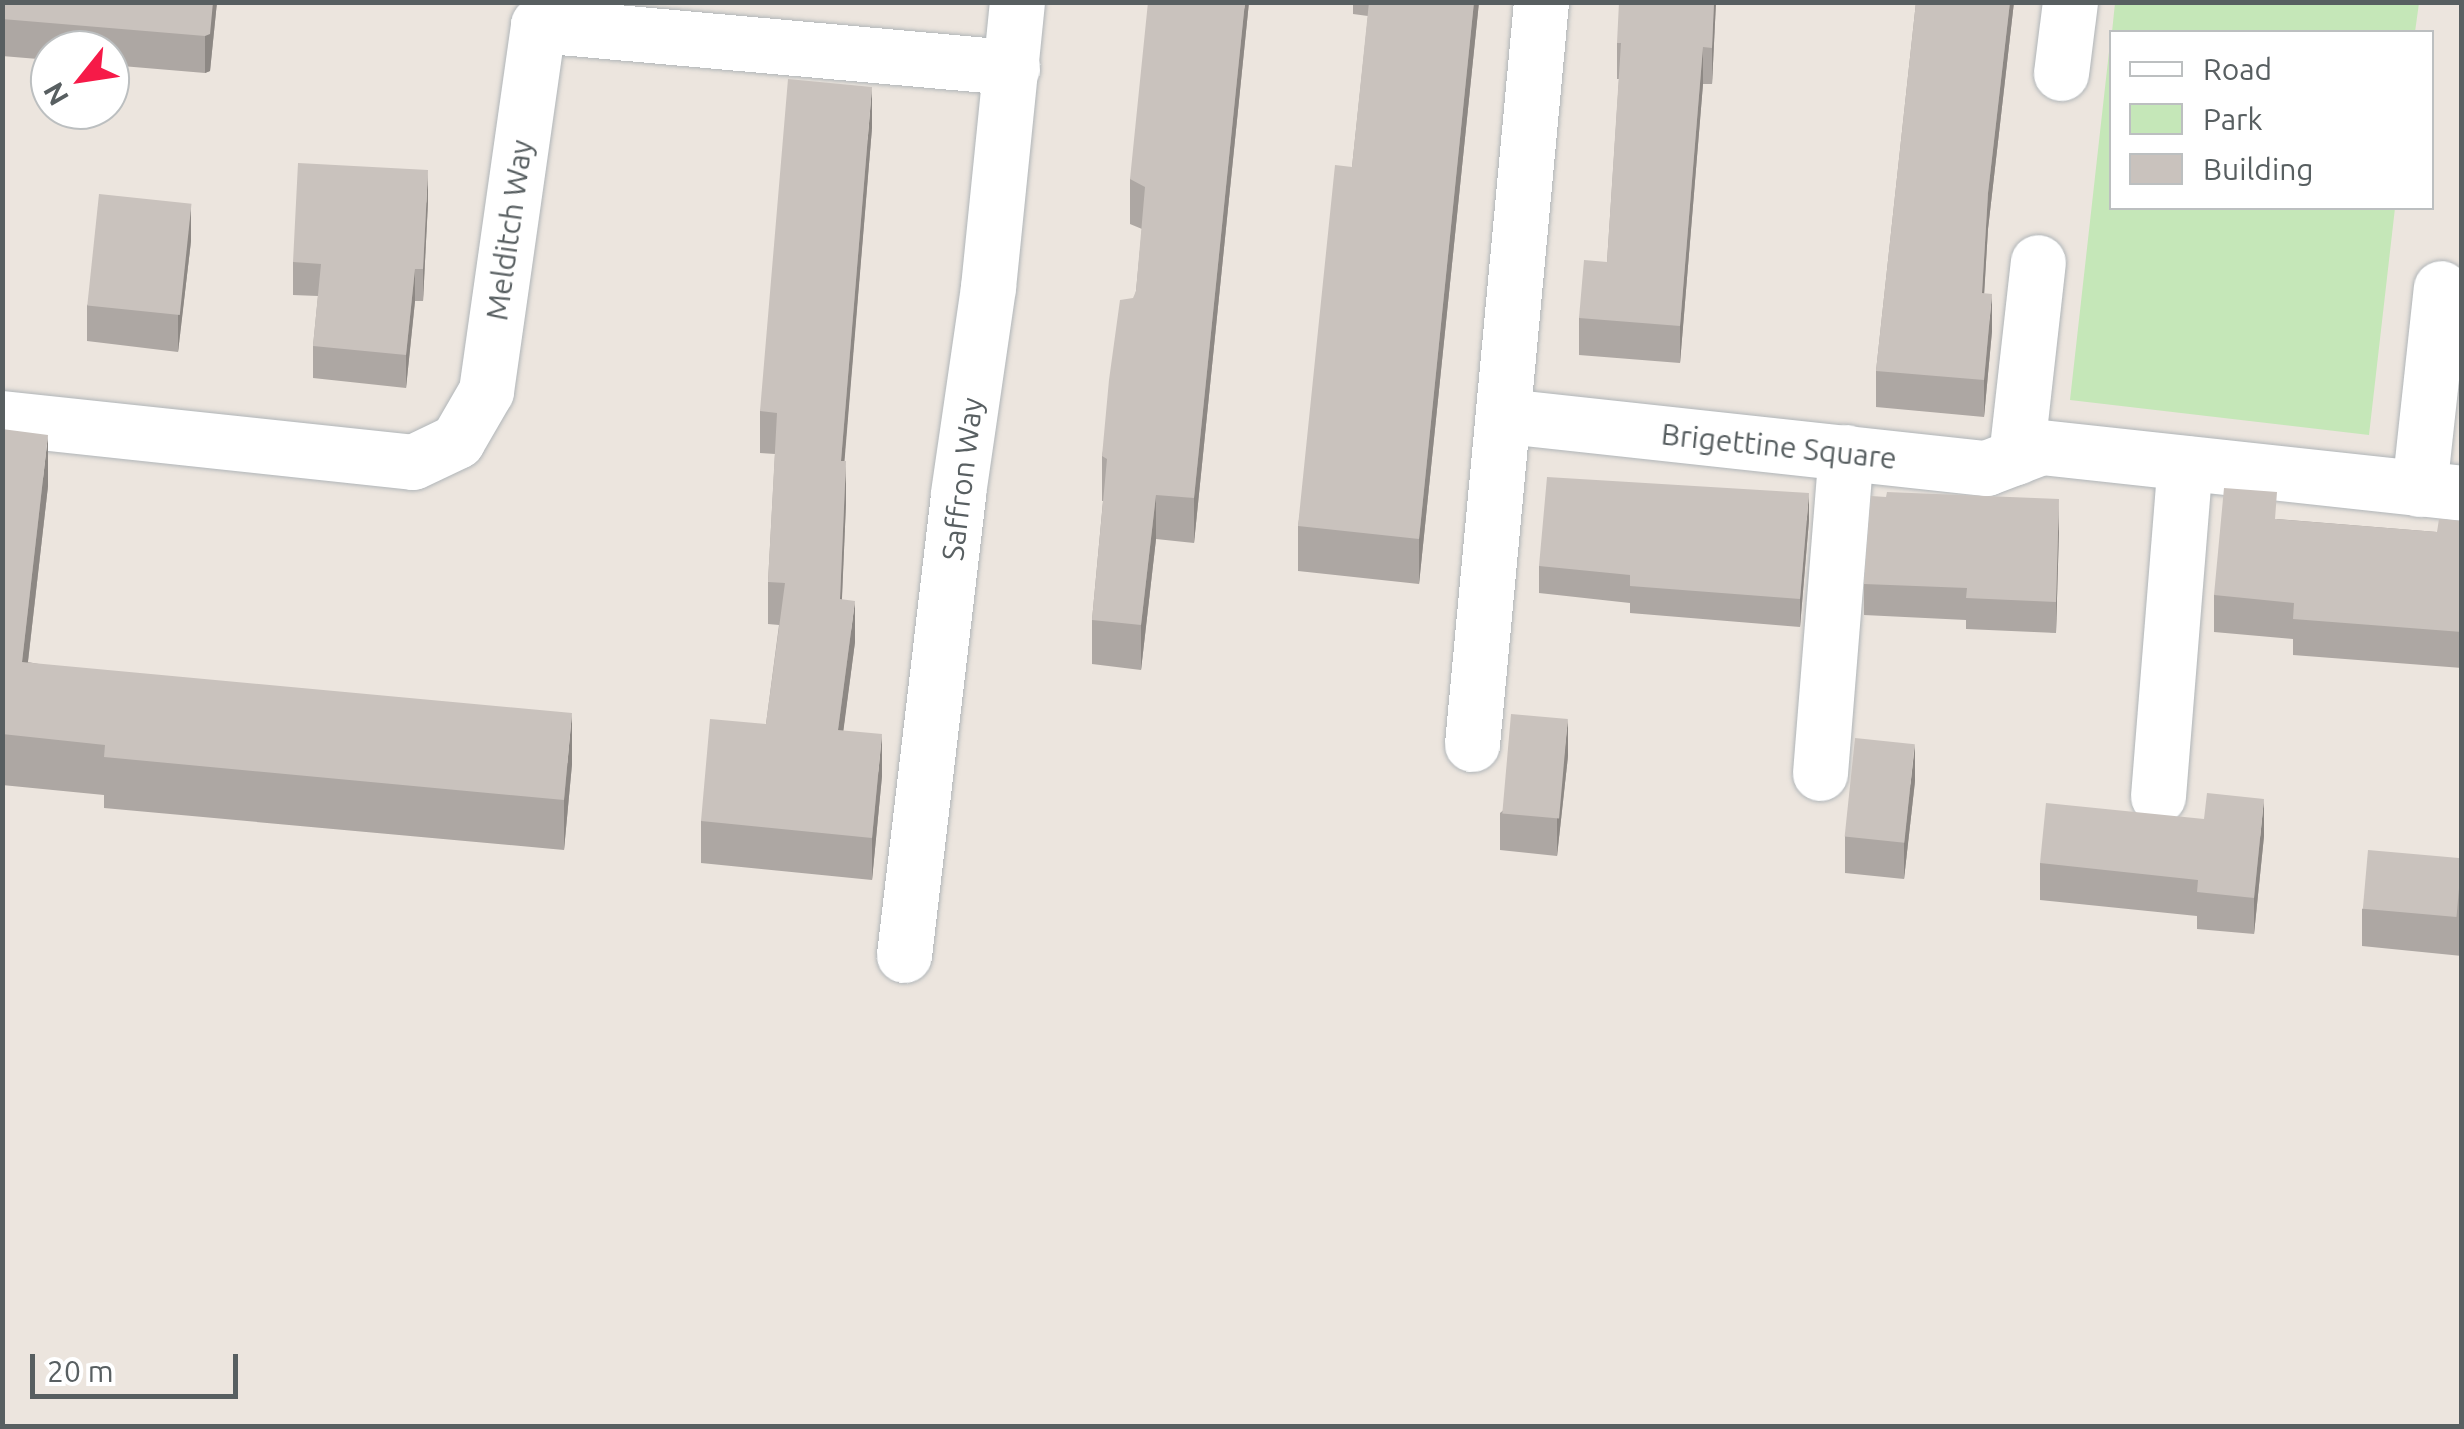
<!DOCTYPE html>
<html>
<head>
<meta charset="utf-8">
<style>
	body { margin:0 }
	#map { position:relative; width:2464px; height:1429px; overflow:hidden; background:#ece5de; font-family:Ubuntu,sans-serif }
	div>[style] { position:absolute }
	.green>* { inset:0; background:#c5e7b8 }
	.roads { filter:drop-shadow(0 0 2px #b0b5b8) drop-shadow(0 0 2px #b0b5b8) }
	.street>* { height:55px; margin:-27.5px; padding:0 27.5px; transform-origin:27.5px; border-radius:27.5px; background:#fff }
	.wall>* { inset:0; background:#ada7a3 }
	.shaded-wall>* { inset:0; background:#8d8884 }
	.building>* { inset:0; background:#c9c2bd; transform-origin:0 0 }
	span { translate:-50% -50%; white-space:nowrap; text-align:center; line-height:1.15; -webkit-text-stroke:10px #fff; paint-order:stroke }
	.street-label { font-size:30px; color:#585f61 }
	.frame { position:absolute; inset:0; border:5px solid #585f61; pointer-events:none }
	.legend { position:absolute; left:2109px; top:30px; width:325px; height:180px; box-sizing:border-box; background:#fff; border:2px solid #bcbfc0; margin:0; padding:12px 18px; list-style:none; font-size:30px; color:#585f61 }
	.legend li { display:flex; align-items:center; gap:20px; height:50px }
	.legend b { width:50px; border:2px solid #bcbfc0 }
	.north { position:absolute; left:30px; top:30px; width:100px; height:100px; box-sizing:border-box; background:#fff; border:2px solid #bcbfc0; border-radius:50%; rotate:240deg; font-size:28px; font-weight:700; line-height:40px; text-align:center; color:#585f61 }
	.north::after { content:''; display:block; margin:auto; width:35px; height:45px; background:#f61a48; clip-path:polygon(50% 0,100% 100%,50% 72%,0 100%) }
	.scale { position:absolute; left:30px; top:1354px; width:208px; height:45px; box-sizing:border-box; border:5px solid #585f61; border-top:0; padding-left:12px; font-size:30px; line-height:35px; white-space:nowrap; color:#585f61; -webkit-text-stroke:8px #fff; paint-order:stroke }
</style>
</head>
<body>
<div id="map">
	<div class="green">
		<i style="clip-path:polygon(2115px 3px,2115px 2px,2419px 3px,2415px 32px,2112px 32px)"></i>
		<i style="clip-path:polygon(2111px 34px,2112px 208px,2395px 208px,2369px 435px,2070px 400px)"></i>
	</div>
	<div class="roads">
		<div class="street">
			<i style="left:2061px;top:73px;width:72px;rotate:-82.8deg"></i>
			<i style="left:1506px;top:416px;width:483px;rotate:6.2deg"></i>
			<i style="left:1986px;top:468px;width:59px;rotate:-20.9deg"></i>
			<i style="left:2041px;top:447px;width:424px;rotate:6.2deg"></i>
			<i style="left:2px;top:418px;width:413px;rotate:6.1deg"></i>
			<i style="left:413px;top:462px;width:49px;rotate:-25.5deg"></i>
			<i style="left:457px;top:441px;width:58px;rotate:-59.9deg"></i>
			<i style="left:486px;top:391px;width:370px;rotate:-81.9deg"></i>
			<i style="left:538px;top:25px;width:476px;rotate:5.1deg"></i>
			<i style="left:2016px;top:457px;width:196px;rotate:-83.6deg"></i>
			<i style="left:2419px;top:489px;width:202px;rotate:-83.8deg"></i>
			<i style="left:1472px;top:744px;width:745px;rotate:-84.69deg"></i>
			<i style="left:1820px;top:773px;width:322px;rotate:-85.4deg"></i>
			<i style="left:2158px;top:796px;width:334px;rotate:-85.4deg"></i>
			<i style="left:904px;top:955px;width:465px;rotate:-83.3deg"></i>
			<i style="left:958px;top:493px;width:208px;rotate:-81.7deg"></i>
			<i style="left:988px;top:287px;width:286px;rotate:-84.2deg"></i>
		</div>
	</div>
	<div class="wall">
		<i style="clip-path:polygon(2px 2px,217px 2px,210px 71px,205px 73px,110px 65px,110px 50px,50px 50px,50px 60px,2px 56px)"></i>
		<i style="clip-path:polygon(1249px 2px,1194px 543px,1156px 539px,1141px 670px,1092px 664px,1092px 620px,1103px 501px,1102px 501px,1102px 456px,1136px 291px,1142px 229px,1130px 224px,1130px 179px)"></i>
		<i style="clip-path:polygon(1353px 2px,1479px 2px,1419px 584px,1298px 571px,1298px 526px,1352px 167px,1368px 16px,1353px 14px)"></i>
		<i style="clip-path:polygon(1716px 2px,1712px 84px,1703px 84px,1680px 363px,1579px 355px,1579px 318px,1607px 262px,1619px 79px,1617px 79px,1617px 43px)"></i>
		<i style="clip-path:polygon(1916px 2px,2014px 2px,1988px 229px,1984px 294px,1992px 331px,1984px 417px,1876px 407px,1876px 371px)"></i>
		<i style="clip-path:polygon(872px 128px,844px 461px,846px 503px,842px 599px,855px 642px,843px 731px,882px 776px,872px 880px,701px 863px,701px 821px,766px 724px,779px 625px,768px 624px,768px 582px,775px 454px,760px 453px,760px 411px)"></i>
		<i style="clip-path:polygon(428px 202px,423px 301px,415px 301px,406px 388px,313px 378px,313px 346px,318px 296px,293px 295px,293px 262px)"></i>
		<i style="clip-path:polygon(191px 241px,178px 352px,87px 341px,87px 305px)"></i>
		<i style="clip-path:polygon(2px 429px,48px 486px,28px 662px,572px 764px,564px 850px,104px 808px,104px 795px,2px 785px)"></i>
		<i style="clip-path:polygon(2277px 519px,2437px 532px,2462px 521px,2462px 668px,2293px 655px,2293px 639px,2214px 632px,2214px 595px)"></i>
		<i style="clip-path:polygon(1809px 520px,1800px 627px,1630px 613px,1630px 603px,1539px 593px,1539px 566px)"></i>
		<i style="clip-path:polygon(2059px 530px,2056px 633px,1966px 629px,1966px 620px,1864px 615px,1864px 584px)"></i>
		<i style="clip-path:polygon(1568px 756px,1557px 856px,1500px 850px,1500px 813px)"></i>
		<i style="clip-path:polygon(1915px 781px,1904px 879px,1845px 873px,1845px 836px)"></i>
		<i style="clip-path:polygon(2264px 836px,2254px 934px,2197px 929px,2197px 916px,2040px 900px,2040px 863px)"></i>
		<i style="clip-path:polygon(2462px 859px,2462px 956px,2362px 946px,2362px 909px)"></i>
	</div>
	<div class="shaded-wall">
		<i style="clip-path:polygon(213px 2px,217px 2px,210px 71px,205px 73px,205px 36px)"></i>
		<i style="clip-path:polygon(1245px 2px,1249px 2px,1194px 543px,1194px 498px)"></i>
		<i style="clip-path:polygon(1474px 2px,1479px 2px,1419px 584px,1419px 539px)"></i>
		<i style="clip-path:polygon(1714px 2px,1716px 2px,1712px 84px,1712px 48px)"></i>
		<i style="clip-path:polygon(2010px 2px,2014px 2px,1988px 229px,1982px 330px,1982px 293px,1988px 193px)"></i>
		<i style="clip-path:polygon(1703px 47px,1703px 84px,1680px 363px,1680px 326px)"></i>
		<i style="clip-path:polygon(872px 87px,872px 128px,841px 503px,841px 461px)"></i>
		<i style="clip-path:polygon(428px 170px,428px 202px,423px 301px,423px 269px)"></i>
		<i style="clip-path:polygon(191px 204px,191px 241px,178px 352px,178px 315px)"></i>
		<i style="clip-path:polygon(415px 269px,415px 301px,406px 388px,406px 355px)"></i>
		<i style="clip-path:polygon(1992px 294px,1992px 331px,1984px 417px,1984px 380px)"></i>
		<i style="clip-path:polygon(48px 435px,48px 486px,22px 713px,22px 662px)"></i>
		<i style="clip-path:polygon(846px 461px,846px 503px,840px 641px,840px 599px)"></i>
		<i style="clip-path:polygon(1809px 493px,1809px 520px,1800px 627px,1800px 599px)"></i>
		<i style="clip-path:polygon(1156px 495px,1156px 539px,1141px 670px,1141px 625px)"></i>
		<i style="clip-path:polygon(2059px 499px,2059px 530px,2056px 633px,2056px 602px)"></i>
		<i style="clip-path:polygon(855px 601px,855px 642px,838px 772px,838px 730px)"></i>
		<i style="clip-path:polygon(572px 713px,572px 764px,564px 850px,564px 800px)"></i>
		<i style="clip-path:polygon(1568px 719px,1568px 756px,1557px 856px,1557px 819px)"></i>
		<i style="clip-path:polygon(882px 734px,882px 776px,872px 880px,872px 838px)"></i>
		<i style="clip-path:polygon(1915px 744px,1915px 781px,1904px 879px,1904px 842px)"></i>
		<i style="clip-path:polygon(2264px 799px,2264px 836px,2254px 934px,2254px 898px)"></i>
	</div>
	<div class="building">
		<i style="clip-path:polygon(2px 2px,213px 2px,210px 34px,205px 36px,2px 19px)"></i>
		<i style="clip-path:polygon(1148px 2px,1245px 2px,1194px 498px,1156px 495px,1141px 625px,1092px 620px,1107px 459px,1102px 456px,1109px 380px,1120px 300px,1133px 298px,1136px 291px,1145px 187px,1130px 179px)"></i>
		<i style="clip-path:polygon(1369px 2px,1474px 2px,1419px 539px,1298px 526px,1335px 165px,1352px 167px)"></i>
		<i style="clip-path:polygon(1619px 2px,1714px 2px,1712px 48px,1703px 47px,1680px 326px,1579px 318px,1584px 260px,1607px 262px,1621px 43px,1617px 43px)"></i>
		<i style="clip-path:polygon(1916px 2px,2010px 2px,1988px 193px,1982px 293px,1992px 294px,1984px 380px,1876px 371px)"></i>
		<i style="clip-path:polygon(788px 79px,872px 87px,841px 461px,846px 461px,840px 599px,855px 601px,838px 730px,882px 734px,872px 838px,701px 821px,710px 719px,766px 724px,785px 583px,768px 582px,777px 413px,760px 411px)"></i>
		<i style="clip-path:polygon(298px 163px,428px 170px,423px 269px,415px 269px,406px 355px,313px 346px,321px 264px,293px 262px)"></i>
		<i style="left:99px;top:194px;width:93px;height:112px;rotate:6deg"></i>
		<i style="clip-path:polygon(2px 429px,48px 435px,22px 662px,572px 713px,564px 800px,104px 757px,105px 745px,2px 734px)"></i>
		<i style="clip-path:polygon(1547px 477px,1809px 493px,1800px 599px,1630px 586px,1630px 575px,1539px 566px)"></i>
		<i style="clip-path:polygon(2224px 488px,2277px 492px,2275px 519px,2437px 532px,2439px 519px,2462px 521px,2462px 632px,2293px 619px,2294px 603px,2214px 595px)"></i>
		<i style="clip-path:polygon(1887px 492px,2059px 499px,2056px 602px,1966px 598px,1967px 588px,1864px 584px,1871px 496px,1886px 497px)"></i>
		<i style="left:1511px;top:714px;width:57px;height:100px;rotate:5deg"></i>
		<i style="left:1855px;top:738px;width:60px;height:99px;rotate:6deg"></i>
		<i style="clip-path:polygon(2207px 793px,2264px 799px,2254px 898px,2197px 892px,2198px 880px,2040px 863px,2046px 803px,2204px 819px)"></i>
		<i style="left:2368px;top:850px;width:94px;height:59px;rotate:5deg"></i>
	</div>
	<div class="street-label">
		<span style="left:509px;top:230px;rotate:-82deg">Melditch Way</span>
		<span style="left:1779px;top:446px;rotate:6deg">Brigettine Square</span>
		<span style="left:962px;top:479px;rotate:-83deg">Saffron Way</span>
	</div>
	<div class="frame"></div>
	<ul class="legend">
	<li><b style="height:12px;background:#fff"></b>Road</li>
	<li><b style="height:28px;background:#c5e7b8"></b>Park</li>
	<li><b style="height:28px;background:#c9c2bd"></b>Building</li>
	</ul>
	<div class="north">N</div>
	<div class="scale">20 m</div>
</div>
</body>
</html>
